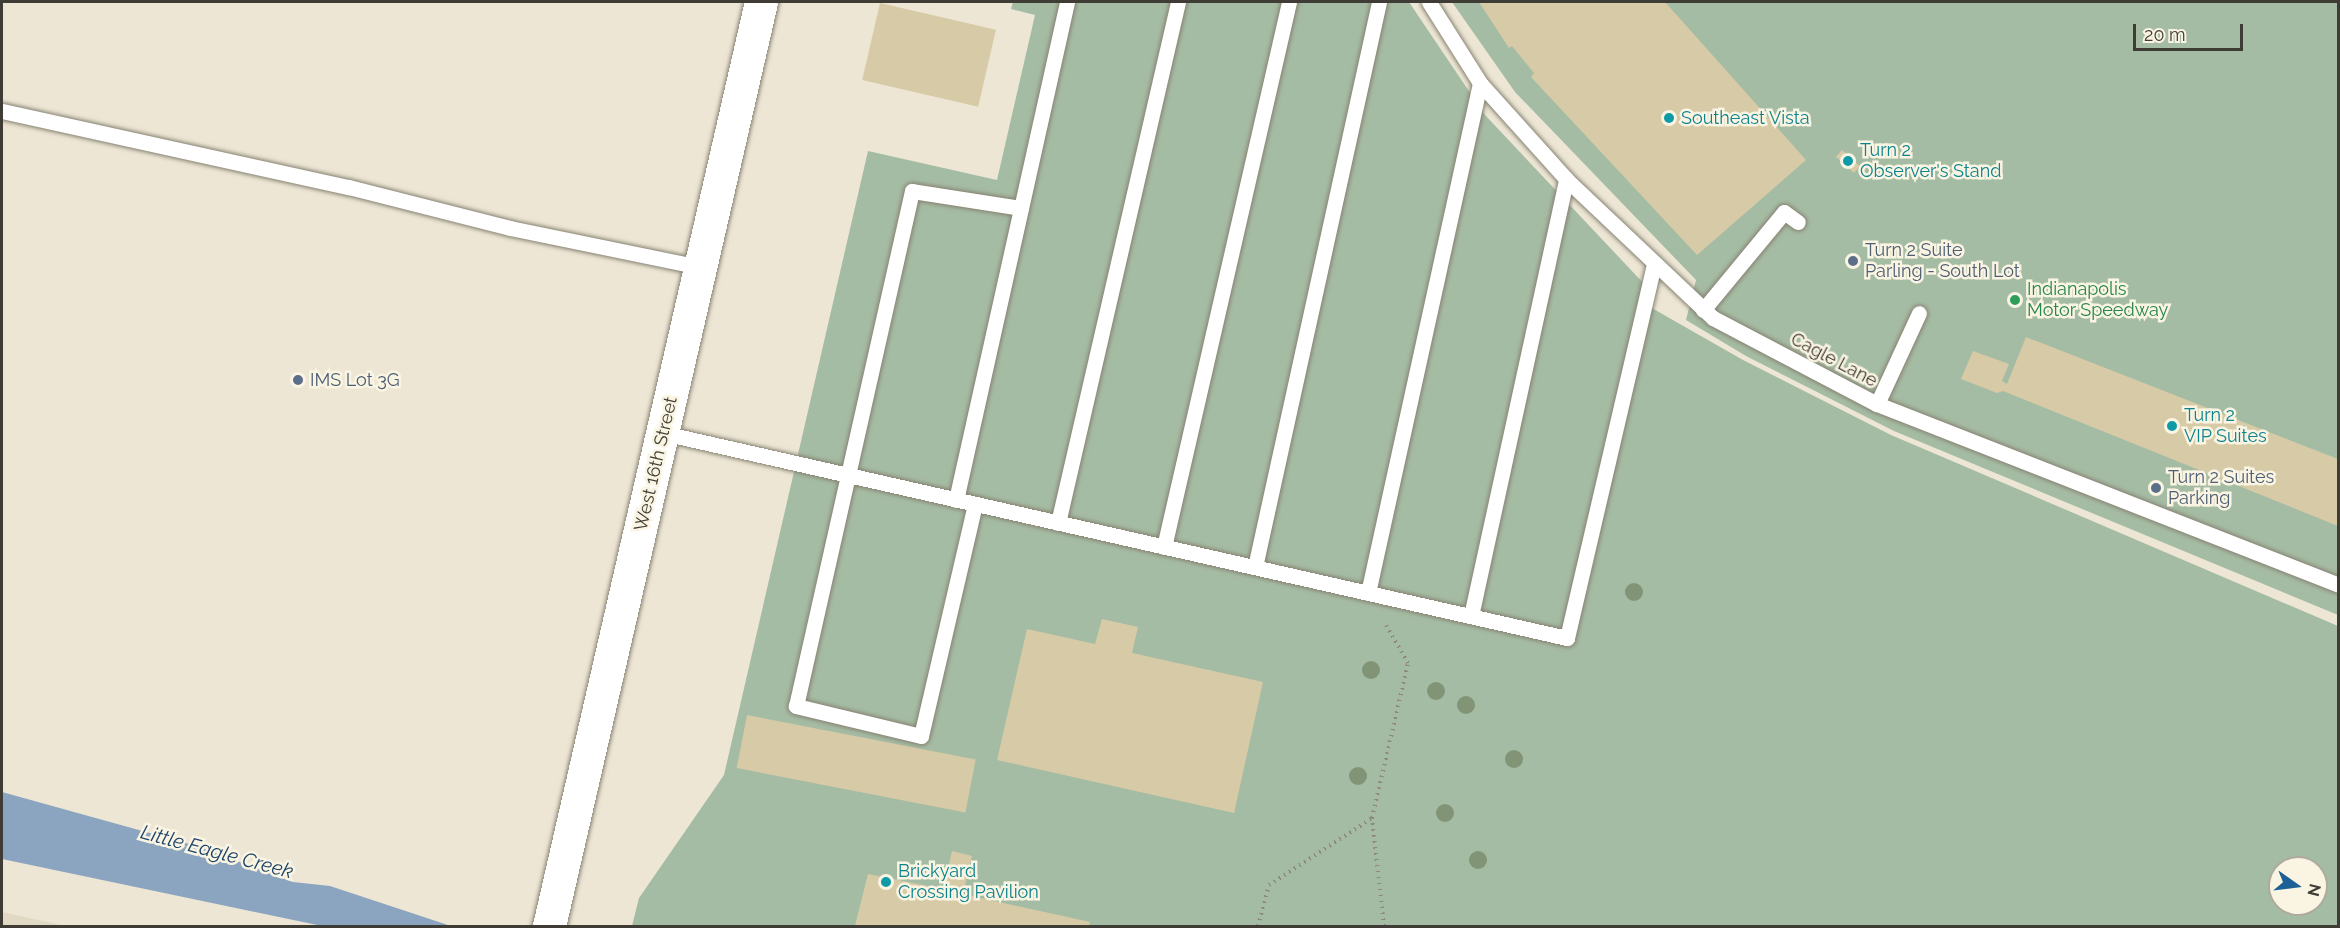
<!DOCTYPE html>
<html>
<head>
<meta charset="utf-8">
<style>
	body { margin:0 }
	#map { position:relative; width:2340px; height:928px; overflow:hidden; background:#ede6d5; font-family:Raleway,sans-serif }
	div>[style] { position:absolute }
	.industrial>* { inset:0; background:#e2d9c4 }
	.green>* { inset:0; background:#a5bca4 }
	.water>* { inset:0; background:#8ba5c1 }
	.building>* { inset:0; background:#d7caa6; transform-origin:0 0 }
	.path>* { height:4px; margin-top:-2px; transform-origin:0; background:repeating-linear-gradient(90deg,#8e897e 0 1.5px,transparent 0 6px) }
	.roads { filter:drop-shadow(0 0 2px #878272) drop-shadow(0 0 2px #878272) }
	.service>* { height:15px; margin:-7.5px; padding:0 7.5px; transform-origin:7.5px; border-radius:7.5px; background:#fff }
	.primary>* { height:33px; margin:-16.5px; padding:0 16.5px; transform-origin:16.5px; border-radius:16.5px; background:#fff }
	.trees>* { width:18px; height:18px; margin:-9px; border-radius:50%; background:#829476 }
	.dots>* { width:16px; height:16px; translate:-50% -50%; box-sizing:border-box; border:3px solid #faf4e2; border-radius:50% }
	span { translate:-50% -50%; white-space:nowrap; text-align:center; line-height:1.15; -webkit-text-stroke:5px #faf4e2; paint-order:stroke }
	.culture-label { font-size:18px; color:#0d838f }
	.left { translate:0 -50%; text-align:left }
	.service-label { font-size:18px; color:#4e5e75 }
	.leisure-label { font-size:18px; color:#27864d }
	.street-label { font-size:18px; color:#3f3c35 }
	.water-label { font-size:20px; color:#1c446a; font-style:italic }
	.frame { position:absolute; inset:0; border:3px solid #3f3c35; pointer-events:none }
	.north { position:absolute; left:2268px; top:856px; width:60px; height:60px; box-sizing:border-box; background:#faf4e2; border:2px solid #afaa9d; border-radius:50%; rotate:104deg; font-size:16px; font-weight:700; line-height:24px; text-align:center; color:#3f3c35 }
	.north::after { content:''; display:block; margin:auto; width:21px; height:27px; background:#1d6095; clip-path:polygon(50% 0,100% 100%,50% 72%,0 100%) }
	.scale { position:absolute; left:2133px; top:24px; width:110px; height:27px; box-sizing:border-box; border:3px solid #3f3c35; border-top:0; padding-left:8px; font-size:18px; line-height:21px; white-space:nowrap; color:#3f3c35; -webkit-text-stroke:4px #faf4e2; paint-order:stroke }
</style>
</head>
<body>
<div id="map">
	<div class="industrial">
		<i style="clip-path:polygon(2px 912px,66px 926px,2px 926px)"></i>
	</div>
	<div class="green">
		<i style="clip-path:polygon(evenodd,1013px 2px,1409px 2px,1485px 115px,1647px 287px,1643px 303px,1743px 360px,1891px 435px,2338px 626px,2338px 926px,632px 926px,639px 898px,724px 775px,868px 151px,997px 180px,1035px 15px,1011px 9px,1013px 2px,2280px 868px,2316px 868px,2316px 904px,2280px 904px,2280px 868px)"></i>
		<i style="clip-path:polygon(1452px 2px,2338px 2px,2338px 615px,1894px 431px,1746px 356px,1686px 320px,1696px 280px,1515px 92px)"></i>
	</div>
	<div class="water">
		<i style="clip-path:polygon(2px 792px,200px 847px,293px 882px,330px 886px,451px 926px,322px 926px,2px 859px)"></i>
	</div>
	<div class="building">
		<i style="clip-path:polygon(1479px 2px,1665px 2px,1806px 160px,1697px 255px,1531px 77px,1534px 73px,1512px 46px,1509px 48px)"></i>
		<i style="left:880px;top:3px;width:119px;height:79px;rotate:13deg"></i>
		<i style="left:1842px;top:150px;width:24px;height:9px;rotate:42deg"></i>
		<i style="clip-path:polygon(2026px 337px,2338px 459px,2338px 526px,2003px 391px,1997px 393px,1961px 379px,1973px 351px,2009px 364px,2002px 381px,2007px 384px)"></i>
		<i style="clip-path:polygon(1102px 619px,1138px 627px,1132px 653px,1263px 682px,1234px 813px,997px 760px,1027px 629px,1095px 644px)"></i>
		<i style="left:747px;top:715px;width:233px;height:54px;rotate:11deg"></i>
		<i style="clip-path:polygon(952px 851px,972px 856px,963px 894px,1090px 922px,1089px 926px,855px 926px,868px 874px,943px 889px)"></i>
	</div>
	<div class="path">
		<i style="left:1258px;top:926px;width:42px;rotate:-75deg"></i>
		<i style="left:1269px;top:885px;width:123px;rotate:-33deg"></i>
		<i style="left:1384px;top:926px;width:109px;rotate:-96.3deg"></i>
		<i style="left:1372px;top:818px;width:159px;rotate:-76.9deg"></i>
		<i style="left:1408px;top:663px;width:44px;rotate:-120.1deg"></i>
	</div>
	<div class="roads">
		<div class="service">
			<i style="left:1429px;top:2px;width:96px;rotate:57.8deg"></i>
			<i style="left:1480px;top:83px;width:129px;rotate:48.1deg"></i>
			<i style="left:1566px;top:179px;width:202px;rotate:43.4deg"></i>
			<i style="left:1713px;top:318px;width:185px;rotate:27.7deg"></i>
			<i style="left:1877px;top:404px;width:495px;rotate:21.4deg"></i>
			<i style="left:2px;top:111px;width:355px;rotate:12.4deg"></i>
			<i style="left:349px;top:187px;width:166px;rotate:14.3deg"></i>
			<i style="left:510px;top:228px;width:194px;rotate:11.6deg"></i>
			<i style="left:1703px;top:310px;width:127px;rotate:-50.4deg"></i>
			<i style="left:1784px;top:212px;width:17px;rotate:36deg"></i>
			<i style="left:1877px;top:404px;width:100px;rotate:-65.2deg"></i>
			<i style="left:663px;top:433px;width:927px;rotate:12.78deg"></i>
			<i style="left:1567px;top:638px;width:384px;rotate:-76.9deg"></i>
			<i style="left:956px;top:500px;width:510px;rotate:-77.43deg"></i>
			<i style="left:975px;top:504px;width:238px;rotate:103.1deg"></i>
			<i style="left:921px;top:736px;width:129px;rotate:-166.5deg"></i>
			<i style="left:796px;top:706px;width:528px;rotate:-77.31deg"></i>
			<i style="left:912px;top:191px;width:110px;rotate:8.9deg"></i>
			<i style="left:1058px;top:523px;width:535px;rotate:-77.03deg"></i>
			<i style="left:1164px;top:547px;width:559px;rotate:-77.08deg"></i>
			<i style="left:1255px;top:567px;width:578px;rotate:-77.62deg"></i>
			<i style="left:1368px;top:593px;width:522px;rotate:-77.61deg"></i>
			<i style="left:1471px;top:616px;width:447px;rotate:-77.7deg"></i>
		</div>
		<div class="primary">
			<i style="left:549px;top:926px;width:948px;rotate:-77.08deg"></i>
		</div>
	</div>
	<div class="trees">
		<i style="left:1634px;top:592px"></i>
		<i style="left:1371px;top:670px"></i>
		<i style="left:1436px;top:691px"></i>
		<i style="left:1466px;top:705px"></i>
		<i style="left:1514px;top:759px"></i>
		<i style="left:1358px;top:776px"></i>
		<i style="left:1445px;top:813px"></i>
		<i style="left:1478px;top:860px"></i>
	</div>
	<div class="dots">
		<i style="left:1669px;top:118px;background:#0f9aa8"></i>
		<i style="left:1848px;top:161px;background:#0f9aa8"></i>
		<i style="left:1853px;top:261px;background:#5c6f8a"></i>
		<i style="left:2015px;top:300px;background:#2e9e5b"></i>
		<i style="left:298px;top:380px;background:#5c6f8a"></i>
		<i style="left:2172px;top:426px;background:#0f9aa8"></i>
		<i style="left:2156px;top:488px;background:#5c6f8a"></i>
		<i style="left:886px;top:882px;background:#0f9aa8"></i>
	</div>
	<div class="culture-label">
		<span class="left" style="left:1681px;top:118px">Southeast Vista</span>
		<span class="left" style="left:1860px;top:161px">Turn 2<br>Observer's Stand</span>
		<span class="left" style="left:2184px;top:426px">Turn 2<br>VIP Suites</span>
		<span class="left" style="left:898px;top:882px">Brickyard<br>Crossing Pavilion</span>
	</div>
	<div class="service-label">
		<span class="left" style="left:1865px;top:261px">Turn 2 Suite<br>Parling - South Lot</span>
		<span class="left" style="left:310px;top:380px">IMS Lot 3G</span>
		<span class="left" style="left:2168px;top:488px">Turn 2 Suites<br>Parking</span>
	</div>
	<div class="leisure-label">
		<span class="left" style="left:2027px;top:300px">Indianapolis<br>Motor Speedway</span>
	</div>
	<div class="street-label">
		<span style="left:1834px;top:360px;rotate:28deg">Cagle Lane</span>
		<span style="left:656px;top:464px;rotate:-77deg">West 16th Street</span>
	</div>
	<div class="water-label">
		<span style="left:217px;top:852px;rotate:15deg">Little Eagle Creek</span>
	</div>
	<div class="frame"></div>
	<div class="north">N</div>
	<div class="scale">20 m</div>
</div>
</body>
</html>
